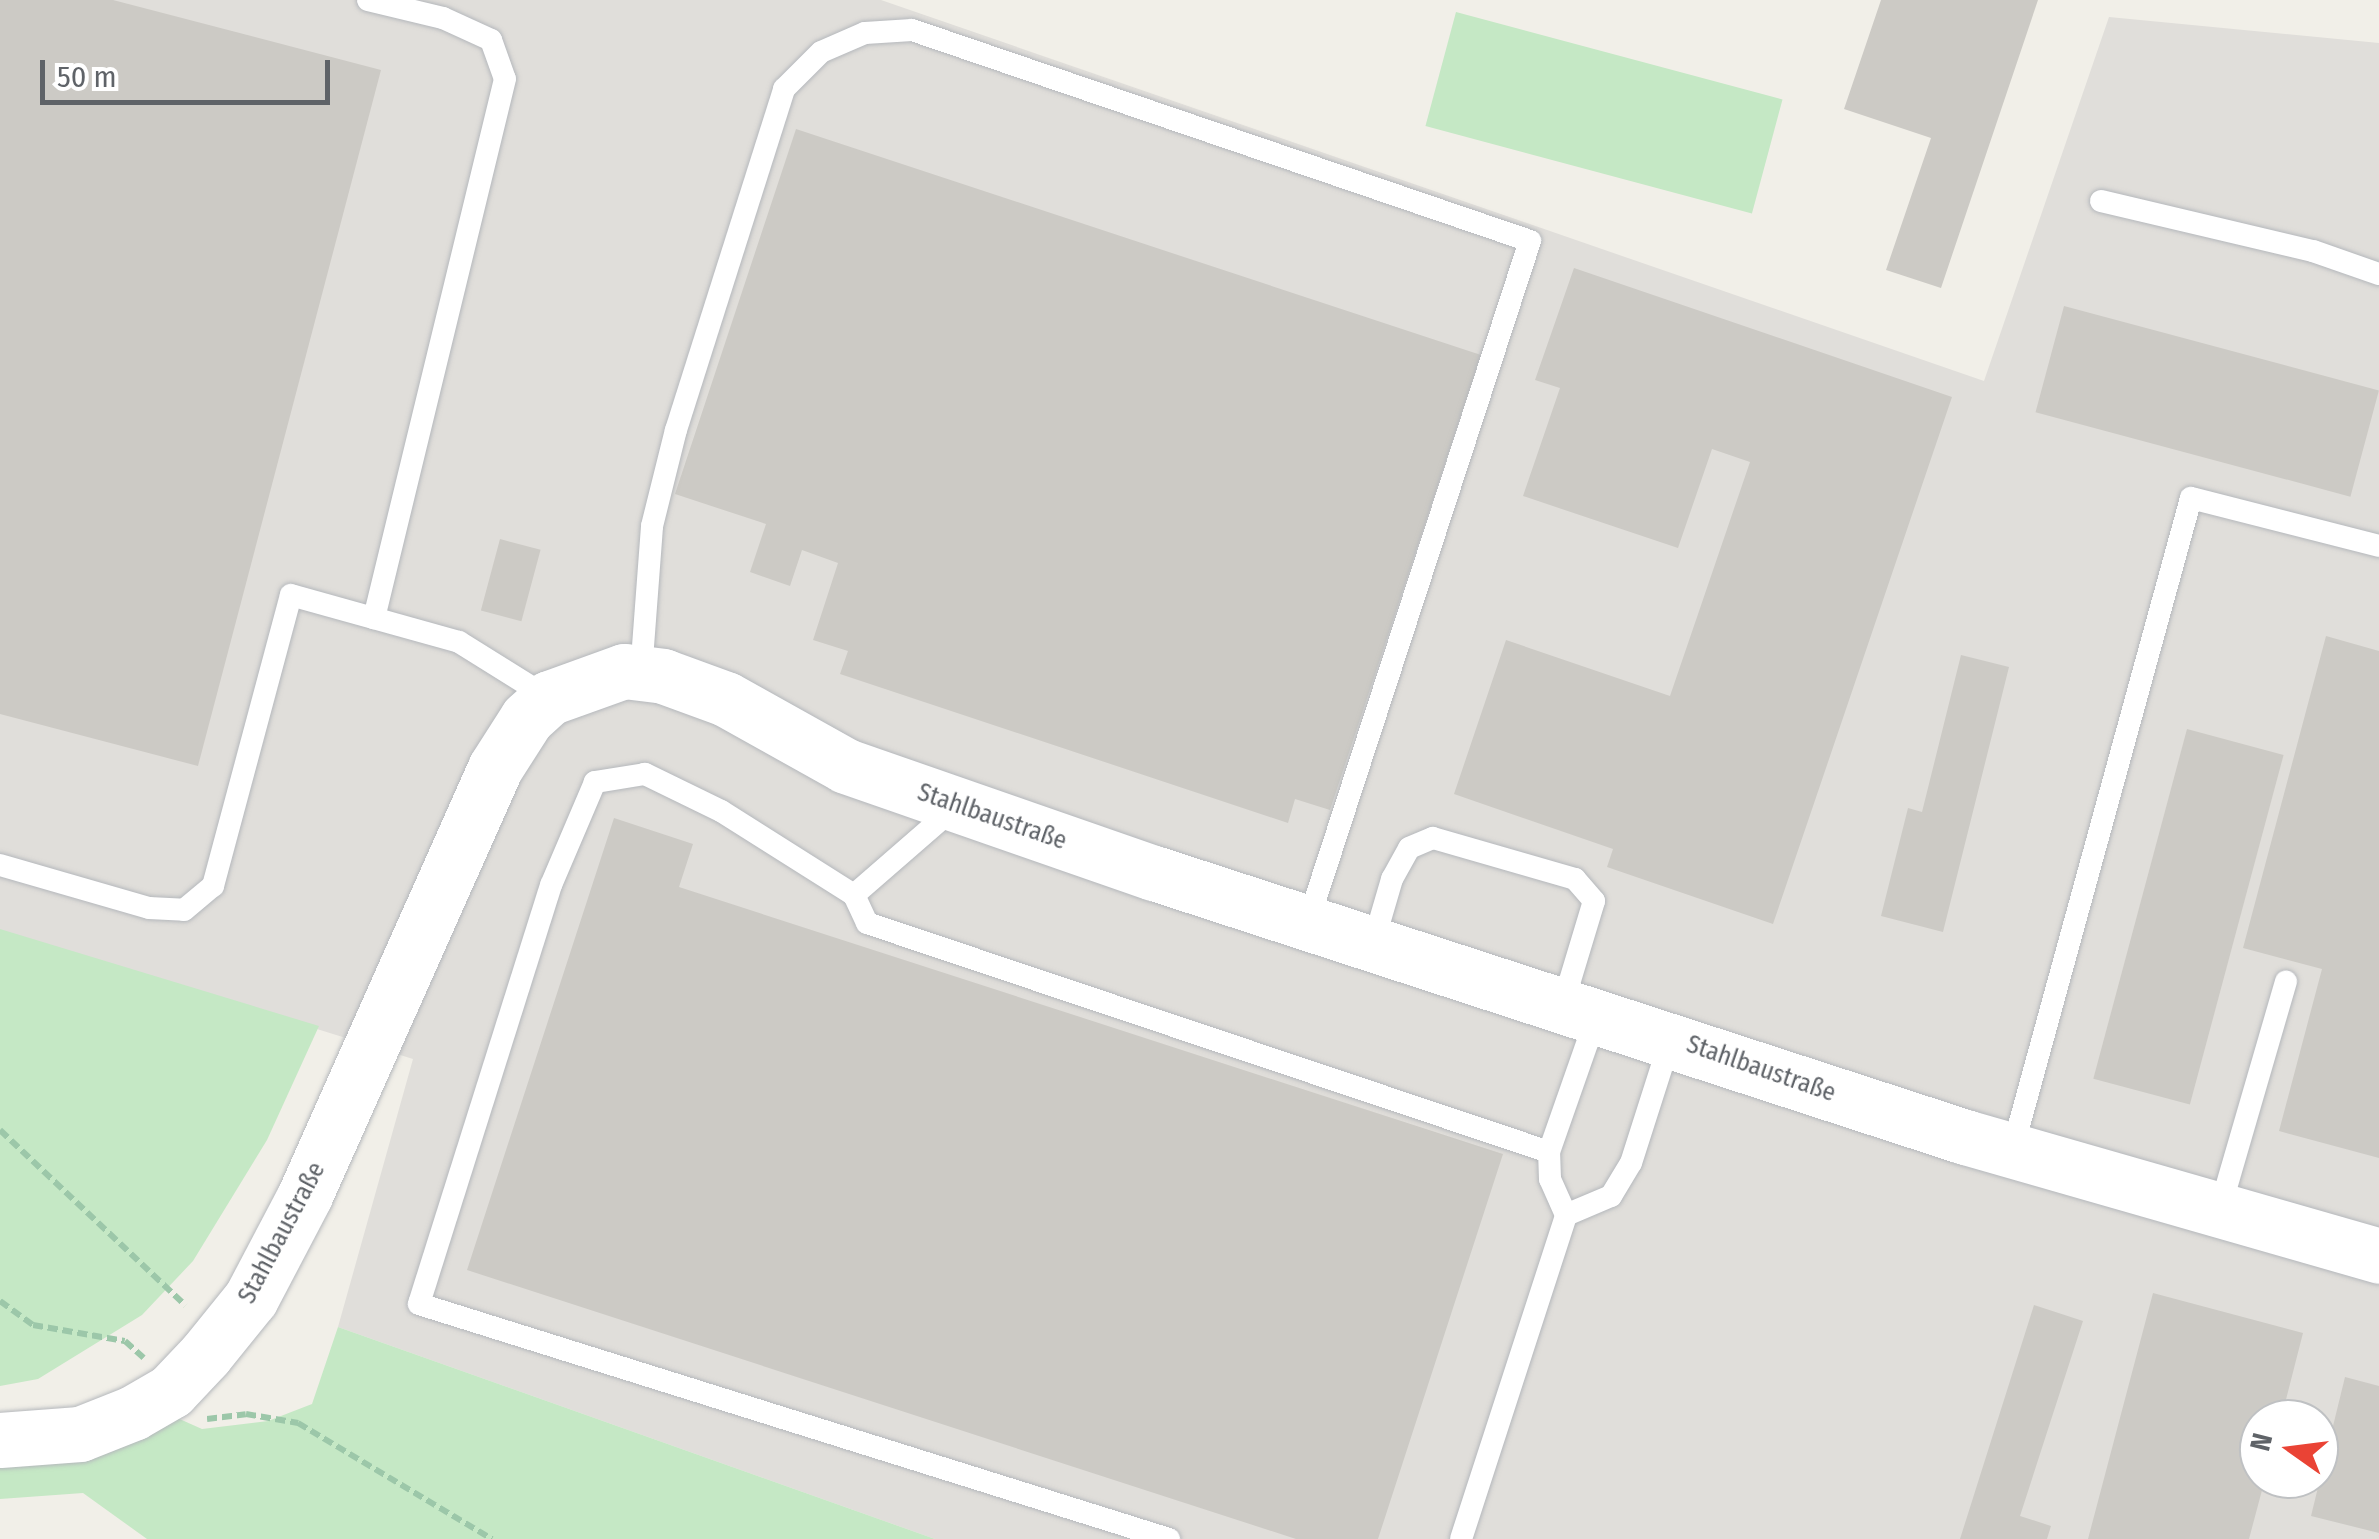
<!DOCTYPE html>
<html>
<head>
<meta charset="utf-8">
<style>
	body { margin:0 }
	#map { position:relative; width:2379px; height:1539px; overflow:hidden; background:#f1efe8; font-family:"Fira Sans Condensed",sans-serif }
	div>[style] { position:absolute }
	.industrial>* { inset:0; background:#e0deda }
	.green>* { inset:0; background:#c5e8c5; transform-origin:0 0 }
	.building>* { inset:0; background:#cccac5; transform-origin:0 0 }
	.path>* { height:6px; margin-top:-3px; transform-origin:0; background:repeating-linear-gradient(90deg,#9cc7a9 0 10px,transparent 0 15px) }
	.roads { filter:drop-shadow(0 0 2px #b5b8bc) drop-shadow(0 0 2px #b5b8bc) }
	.service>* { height:22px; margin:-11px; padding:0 11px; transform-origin:11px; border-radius:11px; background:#fff }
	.tertiary>* { height:55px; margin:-27.5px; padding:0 27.5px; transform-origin:27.5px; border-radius:27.5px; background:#fff }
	span { translate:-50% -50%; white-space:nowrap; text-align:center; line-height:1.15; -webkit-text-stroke:9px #fff; paint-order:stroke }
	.street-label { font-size:25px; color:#5f6368 }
	.north { position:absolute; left:2239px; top:1399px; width:100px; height:100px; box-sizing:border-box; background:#fff; border:2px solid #bfc1c3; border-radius:50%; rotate:284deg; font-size:28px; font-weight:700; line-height:40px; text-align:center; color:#5f6368 }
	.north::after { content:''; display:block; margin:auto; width:35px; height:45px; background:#ea4335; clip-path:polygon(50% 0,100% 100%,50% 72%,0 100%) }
	.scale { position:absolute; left:40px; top:60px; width:290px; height:45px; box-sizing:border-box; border:5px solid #5f6368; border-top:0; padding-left:12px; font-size:30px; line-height:35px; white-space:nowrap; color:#5f6368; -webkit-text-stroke:8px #fff; paint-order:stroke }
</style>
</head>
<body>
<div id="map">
	<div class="industrial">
		<i style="clip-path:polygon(evenodd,0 0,881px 0,1984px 381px,2109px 17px,2379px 43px,2379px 1539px,935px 1539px,338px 1327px,413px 1059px,0 930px,0 0,2259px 1419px,2319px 1419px,2319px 1479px,2259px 1479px,2259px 1419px)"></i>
	</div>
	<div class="green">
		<i style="left:1456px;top:12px;width:338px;height:118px;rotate:15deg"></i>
		<i style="clip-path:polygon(0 929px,319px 1026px,267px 1140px,193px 1261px,142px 1315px,38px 1379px,0 1386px)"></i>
		<i style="clip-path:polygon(338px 1327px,935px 1539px,147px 1539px,83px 1493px,0 1499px,0 1466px,175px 1417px,202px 1429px,268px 1421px,312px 1404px)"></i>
	</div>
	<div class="building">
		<i style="clip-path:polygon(0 0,113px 0,381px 70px,198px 766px,0 714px)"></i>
		<i style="clip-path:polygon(1881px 0,2038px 0,1941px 288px,1886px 270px,1931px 138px,1844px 109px)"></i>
		<i style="clip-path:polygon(796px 129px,1481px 355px,1330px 810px,1295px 799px,1288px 823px,840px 674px,848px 651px,813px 640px,838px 563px,802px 550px,790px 586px,750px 572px,766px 524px,675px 494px)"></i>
		<i style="clip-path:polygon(1574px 268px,1952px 397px,1773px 924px,1607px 867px,1613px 849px,1454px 794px,1506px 640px,1670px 696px,1750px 462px,1712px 449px,1678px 548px,1523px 496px,1560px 388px,1535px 380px)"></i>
		<i style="left:2064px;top:306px;width:326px;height:110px;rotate:15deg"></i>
		<i style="left:500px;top:539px;width:42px;height:74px;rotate:15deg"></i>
		<i style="clip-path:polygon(2326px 636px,2379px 651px,2379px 1158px,2279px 1131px,2322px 969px,2243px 948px)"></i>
		<i style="clip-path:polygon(1961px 655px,2009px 667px,1943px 932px,1881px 916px,1908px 808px,1922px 812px)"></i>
		<i style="left:2187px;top:729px;width:100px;height:362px;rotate:15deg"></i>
		<i style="clip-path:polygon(614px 818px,693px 844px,679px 887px,1503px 1154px,1378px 1539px,1296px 1539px,467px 1270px)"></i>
		<i style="clip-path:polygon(2153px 1293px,2303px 1333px,2281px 1419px,2259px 1419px,2259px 1479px,2265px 1479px,2249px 1539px,2088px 1539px)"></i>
		<i style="clip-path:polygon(2034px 1305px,2083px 1321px,2020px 1516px,2051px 1526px,2047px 1539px,1960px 1539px)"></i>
		<i style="clip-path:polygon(2345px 1377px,2379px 1386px,2379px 1533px,2311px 1516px)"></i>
	</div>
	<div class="path">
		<i style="left:0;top:1130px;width:255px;rotate:43.4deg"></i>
		<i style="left:0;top:1301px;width:41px;rotate:36deg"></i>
		<i style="left:33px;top:1325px;width:93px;rotate:9.9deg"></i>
		<i style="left:125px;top:1341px;width:25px;rotate:42deg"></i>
		<i style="left:207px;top:1419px;width:39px;rotate:-7deg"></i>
		<i style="left:246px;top:1414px;width:53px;rotate:9.8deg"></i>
		<i style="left:298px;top:1423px;width:226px;rotate:30.9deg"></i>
	</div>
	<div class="roads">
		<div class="service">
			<i style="left:368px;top:0;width:77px;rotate:13.5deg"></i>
			<i style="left:443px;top:18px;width:53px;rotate:24.6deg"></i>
			<i style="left:491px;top:40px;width:41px;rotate:70.3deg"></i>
			<i style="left:505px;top:79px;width:555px;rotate:103.66deg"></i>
			<i style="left:2101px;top:201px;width:218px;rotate:13.3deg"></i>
			<i style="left:2313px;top:251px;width:70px;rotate:19.2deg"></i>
			<i style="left:641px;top:673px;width:147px;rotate:-85.7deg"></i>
			<i style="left:652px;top:526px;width:99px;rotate:-76deg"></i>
			<i style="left:676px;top:430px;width:358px;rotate:-72.4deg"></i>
			<i style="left:784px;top:89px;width:52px;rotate:-45deg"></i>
			<i style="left:821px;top:52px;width:48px;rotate:-23.4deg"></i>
			<i style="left:865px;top:33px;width:47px;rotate:-3.7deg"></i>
			<i style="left:912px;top:30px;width:653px;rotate:18.85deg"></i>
			<i style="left:1530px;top:241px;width:716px;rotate:108.06deg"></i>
			<i style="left:954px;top:808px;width:133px;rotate:139deg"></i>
			<i style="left:854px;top:895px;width:157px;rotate:-147.7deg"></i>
			<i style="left:721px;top:811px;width:85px;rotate:-154deg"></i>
			<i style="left:645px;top:774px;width:51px;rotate:170.9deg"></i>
			<i style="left:595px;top:782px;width:112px;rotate:113.1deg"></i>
			<i style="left:551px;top:885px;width:439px;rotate:107.5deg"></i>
			<i style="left:419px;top:1304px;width:786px;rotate:17.4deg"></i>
			<i style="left:0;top:865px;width:155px;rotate:16.1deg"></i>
			<i style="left:149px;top:908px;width:35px;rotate:3deg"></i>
			<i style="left:184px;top:910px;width:38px;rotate:-40deg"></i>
			<i style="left:213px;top:886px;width:301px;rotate:-75deg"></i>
			<i style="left:291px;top:595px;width:174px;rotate:15.6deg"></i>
			<i style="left:459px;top:642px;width:106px;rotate:31.9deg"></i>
			<i style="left:854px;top:895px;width:31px;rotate:65deg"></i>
			<i style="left:867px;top:923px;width:719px;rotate:18.56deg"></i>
			<i style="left:1373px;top:944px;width:68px;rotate:-73.7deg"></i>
			<i style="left:1392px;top:879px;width:35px;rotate:-61deg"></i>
			<i style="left:1409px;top:848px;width:26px;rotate:-23deg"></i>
			<i style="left:1433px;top:838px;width:148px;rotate:16.1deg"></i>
			<i style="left:1575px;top:879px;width:29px;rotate:49deg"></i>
			<i style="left:1594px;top:901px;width:108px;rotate:106.8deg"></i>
			<i style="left:2012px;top:1151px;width:677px;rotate:-74.67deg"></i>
			<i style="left:2191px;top:498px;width:194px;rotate:14.3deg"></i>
			<i style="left:2219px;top:1212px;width:240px;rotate:-73.8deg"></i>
			<i style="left:1566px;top:1215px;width:49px;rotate:-22.9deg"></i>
			<i style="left:1611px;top:1196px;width:39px;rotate:-59deg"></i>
			<i style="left:1631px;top:1163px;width:128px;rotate:-72.3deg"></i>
			<i style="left:1461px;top:1539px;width:341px;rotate:-72deg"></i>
			<i style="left:1566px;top:1215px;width:39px;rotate:-114deg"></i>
			<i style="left:1550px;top:1179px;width:27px;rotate:-92deg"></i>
			<i style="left:1549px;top:1152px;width:145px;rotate:-70.7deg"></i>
		</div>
		<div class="tertiary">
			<i style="left:0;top:1440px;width:80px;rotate:-4.3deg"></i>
			<i style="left:80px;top:1434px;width:57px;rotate:-21.6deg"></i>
			<i style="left:133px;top:1413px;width:44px;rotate:-30.1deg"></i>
			<i style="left:171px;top:1391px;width:50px;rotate:-46.6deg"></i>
			<i style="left:205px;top:1355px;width:73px;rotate:-51.1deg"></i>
			<i style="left:251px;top:1298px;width:116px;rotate:-62.3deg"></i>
			<i style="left:305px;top:1195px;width:467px;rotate:-66deg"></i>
			<i style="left:495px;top:768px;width:59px;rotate:-57.4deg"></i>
			<i style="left:527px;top:718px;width:30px;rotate:-42deg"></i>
			<i style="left:549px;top:698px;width:80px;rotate:-19.8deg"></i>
			<i style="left:624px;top:671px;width:39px;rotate:7deg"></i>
			<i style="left:663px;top:676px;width:67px;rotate:20.1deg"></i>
			<i style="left:726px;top:699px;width:137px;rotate:29.2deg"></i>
			<i style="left:846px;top:766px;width:326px;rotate:19.2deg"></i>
			<i style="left:1154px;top:873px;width:853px;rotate:18.03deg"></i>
			<i style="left:1965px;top:1137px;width:431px;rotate:16deg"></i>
		</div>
	</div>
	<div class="street-label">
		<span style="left:992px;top:817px;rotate:19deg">Stahlbaustraße</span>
		<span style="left:1761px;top:1069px;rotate:19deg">Stahlbaustraße</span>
		<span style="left:282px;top:1233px;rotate:-62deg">Stahlbaustraße</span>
	</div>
	<div class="north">N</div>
	<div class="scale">50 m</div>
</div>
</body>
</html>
